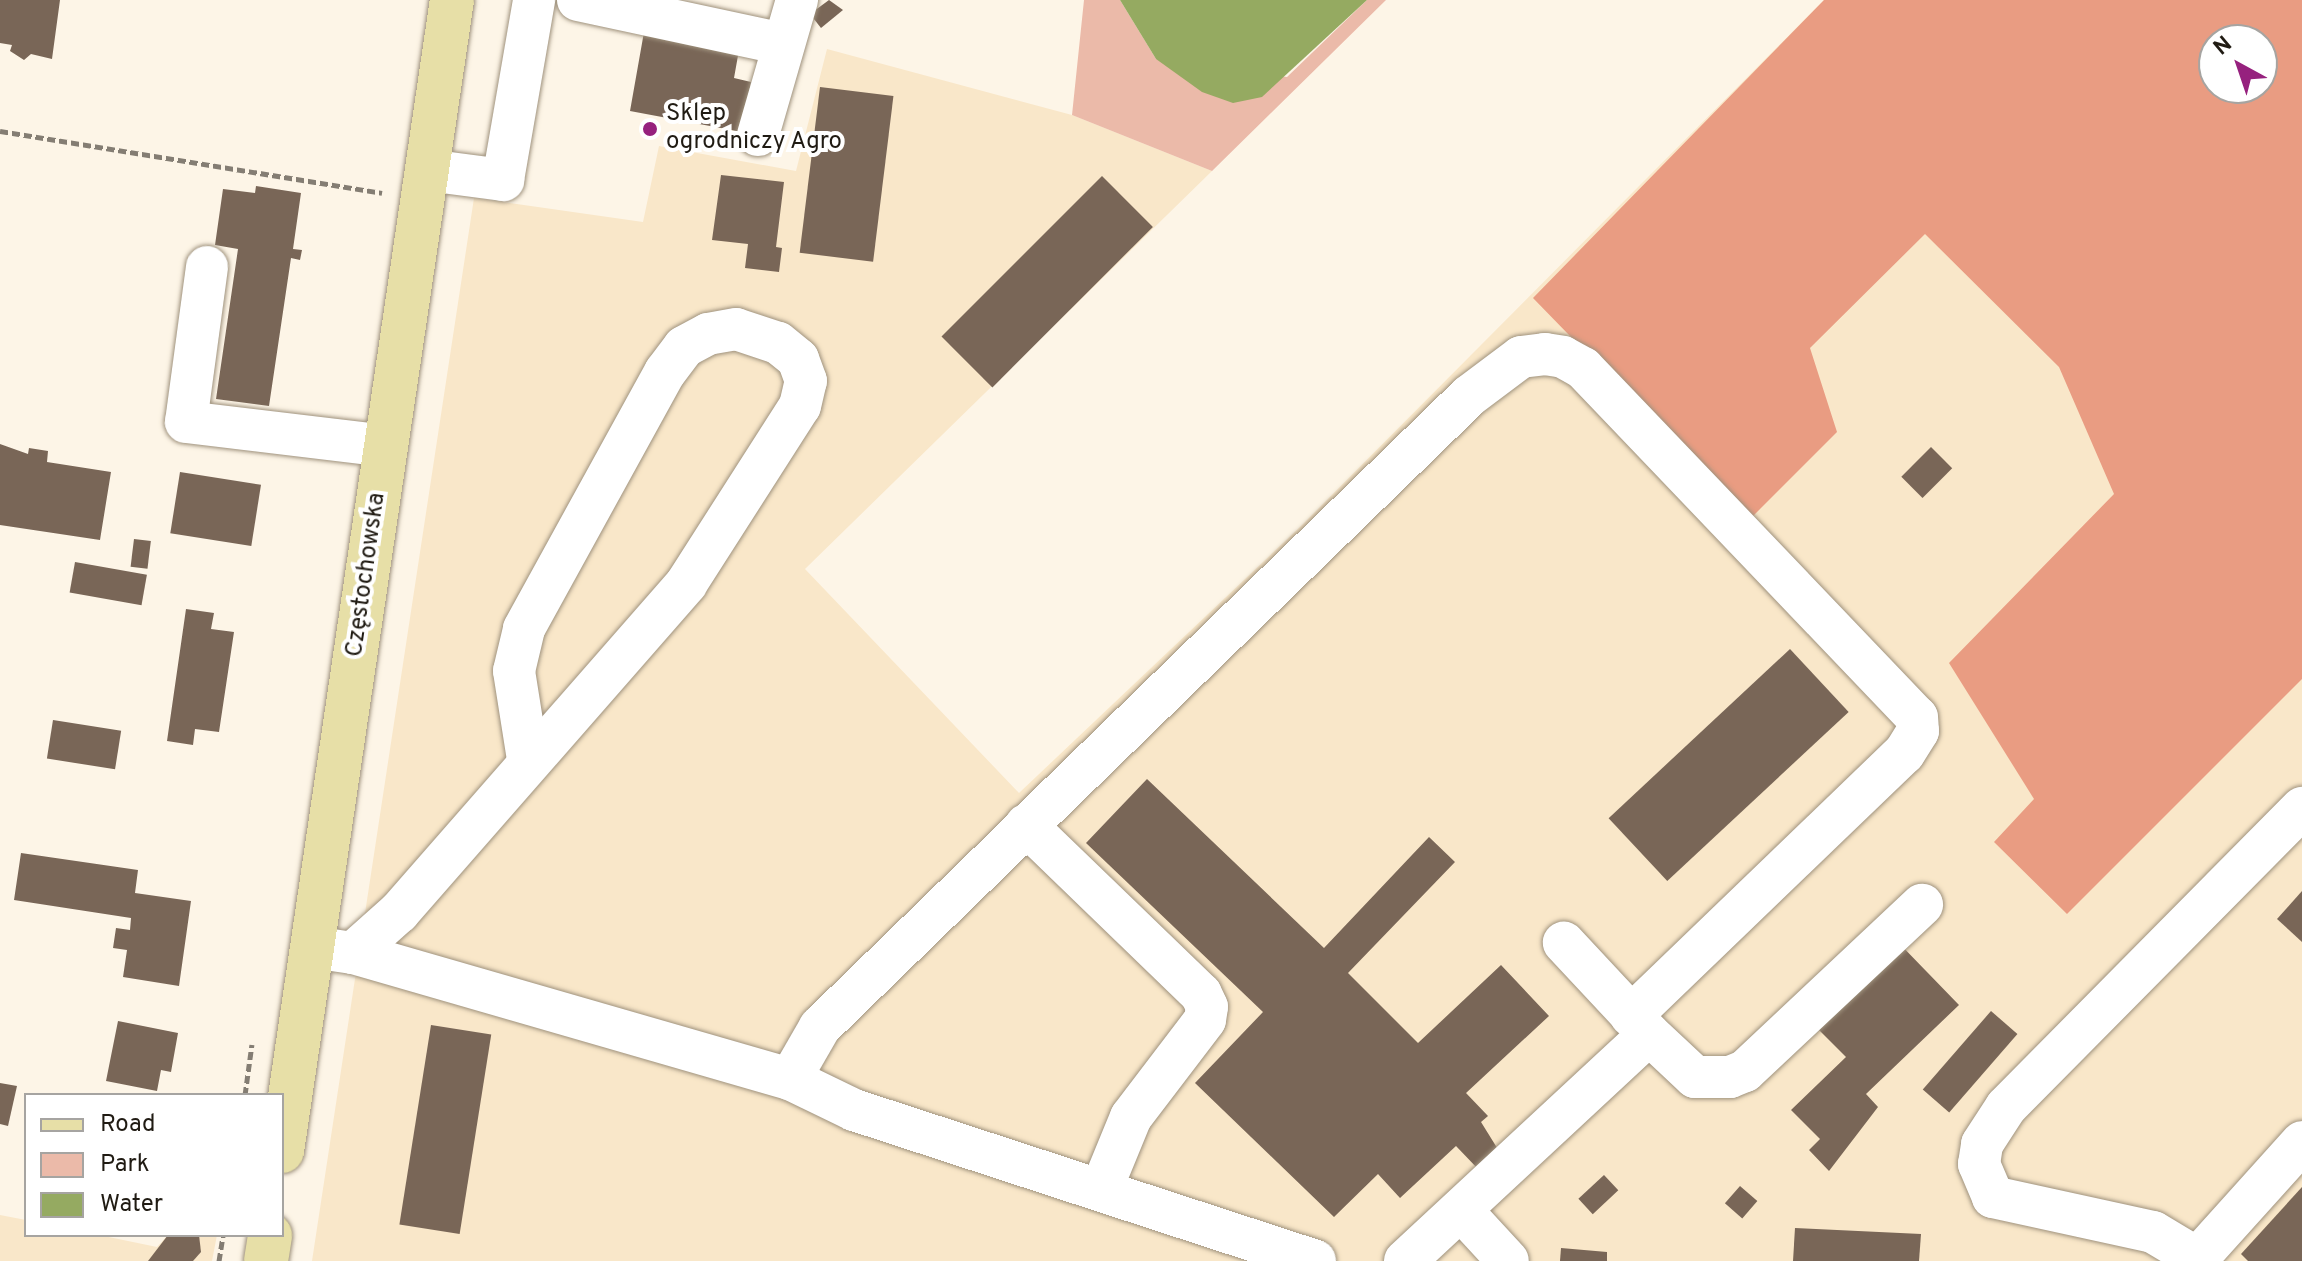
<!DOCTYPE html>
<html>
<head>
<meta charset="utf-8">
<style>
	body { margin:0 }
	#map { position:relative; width:2302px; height:1261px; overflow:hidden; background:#fdf5e7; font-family:Overpass,sans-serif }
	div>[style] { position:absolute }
	.built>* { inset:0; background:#f9e7c9 }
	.green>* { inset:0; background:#ebbaa9 }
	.forest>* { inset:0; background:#e99c82 }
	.water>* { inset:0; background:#95aa61 }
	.building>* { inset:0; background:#796657; transform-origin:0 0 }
	.path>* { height:5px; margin-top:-2.5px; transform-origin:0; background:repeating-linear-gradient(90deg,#847d73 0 8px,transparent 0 12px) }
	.roads { filter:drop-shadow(0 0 2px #9f927d) drop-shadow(0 0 2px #9f927d) }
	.minor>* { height:42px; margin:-21px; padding:0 21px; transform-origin:21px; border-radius:21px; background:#fff }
	.major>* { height:44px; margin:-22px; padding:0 22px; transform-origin:22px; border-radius:22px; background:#e7dfa7 }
	.dots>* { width:22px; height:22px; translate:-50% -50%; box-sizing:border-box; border:4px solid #fff; border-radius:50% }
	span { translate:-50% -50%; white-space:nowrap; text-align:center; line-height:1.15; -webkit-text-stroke:8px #fff; paint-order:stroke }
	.poi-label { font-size:24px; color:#201b13 }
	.left { translate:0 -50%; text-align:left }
	.street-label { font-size:24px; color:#201b13 }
	.legend { position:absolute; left:24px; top:1093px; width:260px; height:144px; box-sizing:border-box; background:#fff; border:2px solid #a6a4a1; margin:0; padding:10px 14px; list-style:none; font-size:24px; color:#201b13 }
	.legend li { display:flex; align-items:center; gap:16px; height:40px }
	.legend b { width:40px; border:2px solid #a6a4a1 }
	.north { position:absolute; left:2198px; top:24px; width:80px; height:80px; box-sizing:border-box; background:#fff; border:2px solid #a6a4a1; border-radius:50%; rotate:320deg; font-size:22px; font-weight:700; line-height:32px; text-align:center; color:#201b13 }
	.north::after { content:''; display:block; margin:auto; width:28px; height:36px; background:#96217e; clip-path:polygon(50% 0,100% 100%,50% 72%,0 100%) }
</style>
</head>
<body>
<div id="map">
	<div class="built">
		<i style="clip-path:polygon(evenodd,1824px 0,2302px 0,2302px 1261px,312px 1261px,474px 198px,643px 222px,659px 146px,796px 171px,827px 49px,1072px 115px,1212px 171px,805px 569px,1019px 793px,1302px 525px,1824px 0,2214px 40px,2262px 40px,2262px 88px,2214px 88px,2214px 40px)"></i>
		<i style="clip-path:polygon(0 1215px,26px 1220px,26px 1235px,99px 1235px,157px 1247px,168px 1235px,217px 1235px,212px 1261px,0 1261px)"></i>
	</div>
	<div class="green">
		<i style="clip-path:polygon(1084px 0,1120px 0,1156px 59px,1287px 77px,1367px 0,1386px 0,1212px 171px,1072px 115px)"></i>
	</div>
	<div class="forest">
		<i style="clip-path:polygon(evenodd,1824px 0,2302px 0,2302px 679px,2067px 914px,1994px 842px,2034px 799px,1949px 663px,2114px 494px,2059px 367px,1925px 234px,1810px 348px,1837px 432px,1749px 520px,1533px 298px,1824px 0,2214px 40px,2262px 40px,2262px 88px,2214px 88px,2214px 40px)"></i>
	</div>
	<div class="water">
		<i style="clip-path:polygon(1120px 0,1367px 0,1262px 97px,1233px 103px,1202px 92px,1156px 59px)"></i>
	</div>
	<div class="building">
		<i style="clip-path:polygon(0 0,60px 0,52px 59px,31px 54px,24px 60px,10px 51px,12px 45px,0 43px)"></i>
		<i style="clip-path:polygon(829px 0,843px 10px,821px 28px,810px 14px)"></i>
		<i style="clip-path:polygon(644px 32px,739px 50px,734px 78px,751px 82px,742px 132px,630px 111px)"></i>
		<i style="left:820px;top:87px;width:74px;height:167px;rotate:7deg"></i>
		<i style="clip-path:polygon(721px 175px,784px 182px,776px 247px,782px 248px,779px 272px,745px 268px,748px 244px,712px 240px)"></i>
		<i style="left:1102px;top:176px;width:72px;height:227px;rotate:45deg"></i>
		<i style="clip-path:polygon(256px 186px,301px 193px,293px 249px,302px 250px,300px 260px,291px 258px,269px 406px,216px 399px,238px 249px,215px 245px,223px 189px,255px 193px)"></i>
		<i style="clip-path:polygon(0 444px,28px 454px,29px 448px,48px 451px,47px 462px,111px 472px,100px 540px,0 525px)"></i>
		<i style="left:1931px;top:447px;width:30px;height:42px;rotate:45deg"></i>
		<i style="left:180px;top:472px;width:82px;height:62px;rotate:9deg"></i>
		<i style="left:134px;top:539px;width:17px;height:28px;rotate:7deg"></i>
		<i style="left:75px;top:562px;width:73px;height:31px;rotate:10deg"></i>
		<i style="clip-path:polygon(186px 609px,214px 613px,211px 629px,234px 632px,219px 732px,195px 729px,193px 745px,167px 741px)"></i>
		<i style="left:1790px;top:649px;width:86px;height:248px;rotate:47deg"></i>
		<i style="left:53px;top:720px;width:69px;height:39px;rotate:9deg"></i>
		<i style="clip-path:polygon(1147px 779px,1324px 948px,1429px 837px,1455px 862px,1348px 973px,1418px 1043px,1501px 965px,1549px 1016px,1466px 1093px,1488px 1116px,1481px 1122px,1499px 1151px,1479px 1170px,1456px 1146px,1400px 1198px,1378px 1174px,1334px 1217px,1195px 1083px,1263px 1012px,1086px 843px)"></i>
		<i style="clip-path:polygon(21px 853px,138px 870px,135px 893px,191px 901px,179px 986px,123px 977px,127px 950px,113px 948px,116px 928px,130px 930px,131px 918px,14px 900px)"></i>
		<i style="clip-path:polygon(2302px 891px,2302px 942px,2277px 919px)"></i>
		<i style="clip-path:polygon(1895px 939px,1959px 1005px,1866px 1094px,1878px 1107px,1829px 1171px,1809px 1150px,1820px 1139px,1791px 1110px,1846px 1057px,1810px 1021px)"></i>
		<i style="left:1991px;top:1011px;width:35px;height:104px;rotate:41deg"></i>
		<i style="clip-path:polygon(118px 1021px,178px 1033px,171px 1072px,161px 1070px,157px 1091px,106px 1081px)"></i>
		<i style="left:431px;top:1025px;width:61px;height:202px;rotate:9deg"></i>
		<i style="clip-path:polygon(0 1083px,17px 1086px,8px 1126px,0 1124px)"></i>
		<i style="left:1604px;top:1175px;width:21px;height:35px;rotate:47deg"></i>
		<i style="left:1740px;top:1186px;width:23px;height:23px;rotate:41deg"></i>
		<i style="clip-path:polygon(2302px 1187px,2302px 1261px,2248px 1261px,2241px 1254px)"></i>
		<i style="clip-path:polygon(1795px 1228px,1921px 1234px,1919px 1261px,1793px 1261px)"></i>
		<i style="clip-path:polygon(168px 1235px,199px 1235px,201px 1252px,193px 1261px,148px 1261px)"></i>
		<i style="clip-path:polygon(1561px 1248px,1607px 1252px,1607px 1261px,1560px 1261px)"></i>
	</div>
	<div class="path">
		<i style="left:0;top:131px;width:387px;rotate:9.2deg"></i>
		<i style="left:245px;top:1095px;width:51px;rotate:-82.2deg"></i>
		<i style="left:219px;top:1261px;width:26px;rotate:-81deg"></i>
	</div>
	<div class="roads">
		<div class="minor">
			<i style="left:578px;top:0;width:210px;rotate:12.1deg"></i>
			<i style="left:758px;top:135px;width:141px;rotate:-73.9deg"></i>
			<i style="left:427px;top:170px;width:77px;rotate:7.5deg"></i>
			<i style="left:503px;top:180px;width:183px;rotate:-80.2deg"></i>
			<i style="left:207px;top:267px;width:156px;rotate:97.7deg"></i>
			<i style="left:186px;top:422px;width:201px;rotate:6.8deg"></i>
			<i style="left:1026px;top:825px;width:243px;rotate:44deg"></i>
			<i style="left:1201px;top:994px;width:14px;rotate:65deg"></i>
			<i style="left:1207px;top:1007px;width:13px;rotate:99deg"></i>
			<i style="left:1205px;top:1020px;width:122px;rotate:127.3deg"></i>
			<i style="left:1131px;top:1117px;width:79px;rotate:112.3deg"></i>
			<i style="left:312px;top:947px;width:41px;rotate:8.3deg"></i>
			<i style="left:353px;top:953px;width:62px;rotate:-41.7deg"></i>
			<i style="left:399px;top:912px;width:436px;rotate:-48.8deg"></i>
			<i style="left:686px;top:584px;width:211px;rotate:-57.4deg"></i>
			<i style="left:800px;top:406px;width:26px;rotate:-77deg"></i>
			<i style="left:806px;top:381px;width:23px;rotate:-110deg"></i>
			<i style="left:798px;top:359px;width:26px;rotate:-141deg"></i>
			<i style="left:778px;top:343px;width:44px;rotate:-161.6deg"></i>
			<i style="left:736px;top:329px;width:28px;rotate:170deg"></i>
			<i style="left:708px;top:334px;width:27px;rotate:152deg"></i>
			<i style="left:684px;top:347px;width:31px;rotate:127deg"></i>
			<i style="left:665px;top:372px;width:293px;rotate:118.8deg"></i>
			<i style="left:524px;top:629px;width:43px;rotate:103.4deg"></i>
			<i style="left:514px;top:671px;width:89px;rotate:81deg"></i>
			<i style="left:353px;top:953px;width:455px;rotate:16.1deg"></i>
			<i style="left:790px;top:1079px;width:71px;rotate:25.8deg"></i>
			<i style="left:854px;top:1110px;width:485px;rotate:18.1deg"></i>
			<i style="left:1649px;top:1034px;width:63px;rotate:43.1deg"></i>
			<i style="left:1695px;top:1077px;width:35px"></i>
			<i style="left:1730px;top:1077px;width:16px;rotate:-22deg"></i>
			<i style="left:1745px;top:1071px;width:243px;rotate:-43.2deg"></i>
			<i style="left:790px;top:1079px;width:60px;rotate:-60deg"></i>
			<i style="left:820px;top:1027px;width:905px;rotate:-44.19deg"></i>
			<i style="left:1469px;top:396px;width:65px;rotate:-36.9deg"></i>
			<i style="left:1521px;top:357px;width:24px;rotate:-7deg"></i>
			<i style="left:1545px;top:354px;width:18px;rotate:9deg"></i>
			<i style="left:1563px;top:357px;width:23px;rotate:29deg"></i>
			<i style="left:1583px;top:368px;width:483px;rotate:46.3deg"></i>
			<i style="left:1917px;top:717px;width:14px;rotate:86deg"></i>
			<i style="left:1918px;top:731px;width:26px;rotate:122deg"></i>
			<i style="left:1904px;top:753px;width:379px;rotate:136.1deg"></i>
			<i style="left:1461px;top:1210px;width:69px;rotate:47.3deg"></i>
			<i style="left:2195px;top:1257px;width:49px;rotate:-149.2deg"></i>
			<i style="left:2153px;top:1232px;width:164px;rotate:-167.7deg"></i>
			<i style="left:1993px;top:1197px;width:36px;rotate:-113deg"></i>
			<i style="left:1979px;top:1164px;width:20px;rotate:-81deg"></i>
			<i style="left:1982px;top:1144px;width:44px;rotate:-57deg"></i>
			<i style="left:2006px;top:1107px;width:421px;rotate:-45.3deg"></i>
			<i style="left:1405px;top:1261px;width:333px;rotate:-42.9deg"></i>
			<i style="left:1649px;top:1034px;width:125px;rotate:-133deg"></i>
			<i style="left:2195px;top:1261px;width:160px;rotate:-48deg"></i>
		</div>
		<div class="major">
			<i style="left:282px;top:1151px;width:1163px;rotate:-81.6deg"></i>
			<i style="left:266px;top:1261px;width:26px;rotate:-81deg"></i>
		</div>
	</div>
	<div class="dots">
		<i style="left:650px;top:129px;background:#96217e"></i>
	</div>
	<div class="poi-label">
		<span class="left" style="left:666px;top:129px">Sklep<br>ogrodniczy Agro</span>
	</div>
	<div class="street-label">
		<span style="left:367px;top:575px;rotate:-82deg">Częstochowska</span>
	</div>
	<ul class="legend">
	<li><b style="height:10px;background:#e7dfa7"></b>Road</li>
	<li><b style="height:22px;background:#ebbaa9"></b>Park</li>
	<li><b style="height:22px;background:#95aa61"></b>Water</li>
	</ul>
	<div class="north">N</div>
</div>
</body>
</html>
